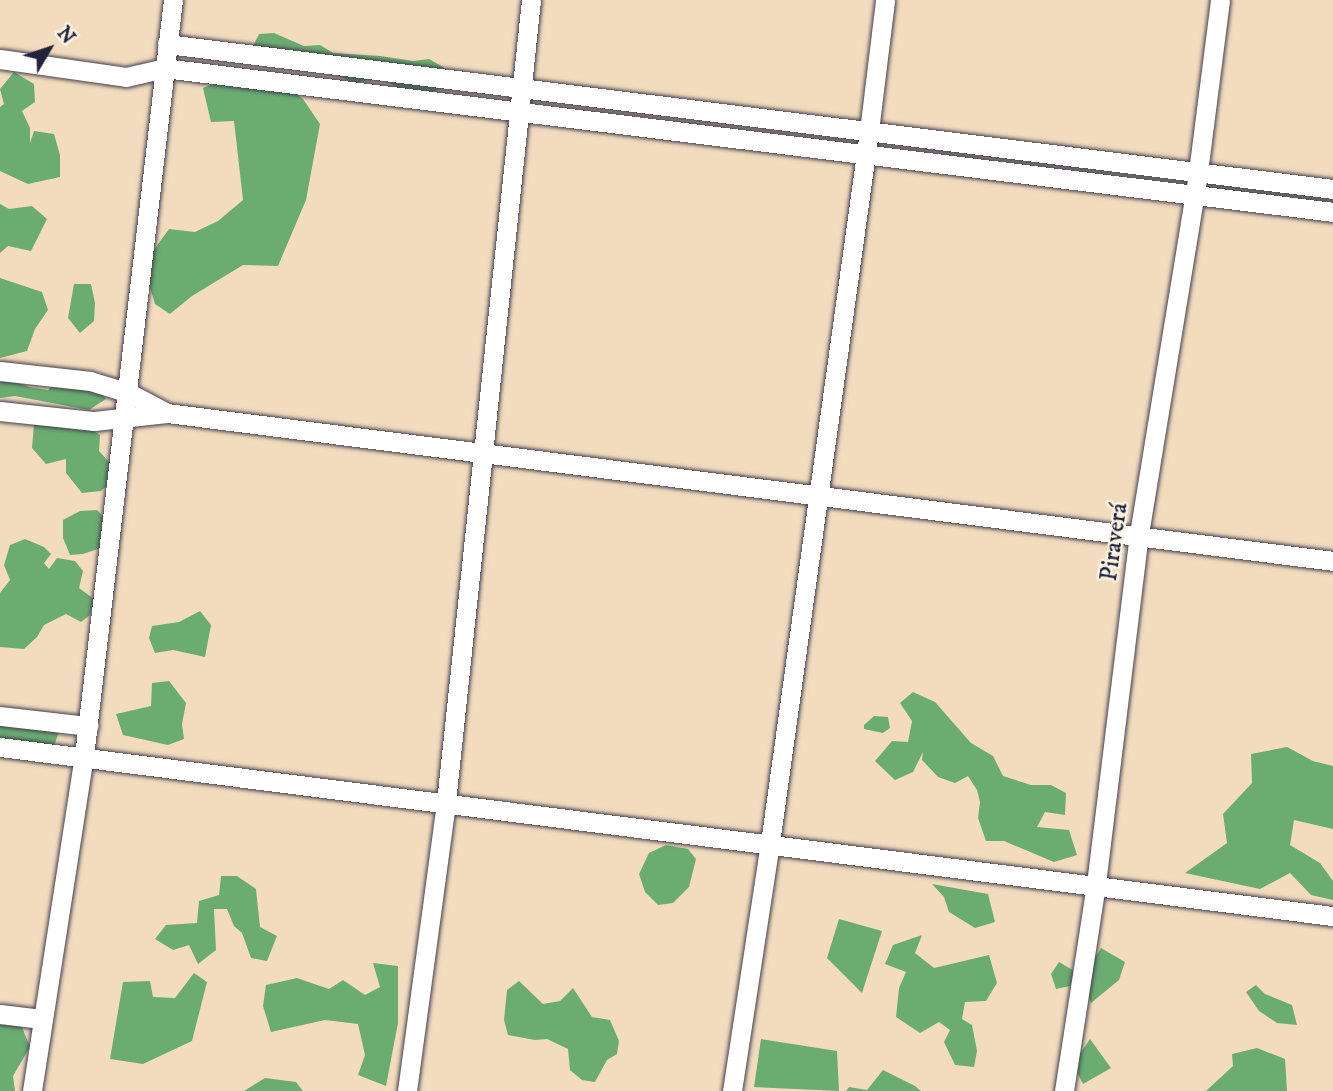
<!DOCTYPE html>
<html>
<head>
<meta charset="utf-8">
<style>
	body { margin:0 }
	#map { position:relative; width:1333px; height:1091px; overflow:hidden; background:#f3dcbe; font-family:"IM FELL DW Pica",serif }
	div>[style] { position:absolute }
	.forest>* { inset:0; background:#6bad71 }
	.roads { filter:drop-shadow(0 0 2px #413e4f) drop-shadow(0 0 2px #413e4f) }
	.minor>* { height:19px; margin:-9.5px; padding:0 9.5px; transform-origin:9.5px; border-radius:9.5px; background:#fff }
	span { translate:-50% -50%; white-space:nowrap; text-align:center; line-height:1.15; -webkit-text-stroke:5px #fcf5e5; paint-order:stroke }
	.street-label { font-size:24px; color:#22223b }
	.north { position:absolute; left:14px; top:14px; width:70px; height:70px; -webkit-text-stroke:5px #fcf5e5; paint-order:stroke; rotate:51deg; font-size:19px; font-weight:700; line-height:28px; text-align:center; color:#22223b }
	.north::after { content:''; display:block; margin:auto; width:24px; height:32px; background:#22223b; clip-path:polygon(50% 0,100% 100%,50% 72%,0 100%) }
</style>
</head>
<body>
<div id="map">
	<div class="forest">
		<i style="clip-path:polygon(274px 33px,304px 46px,320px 45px,333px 53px,380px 56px,413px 61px,429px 59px,443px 67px,452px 80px,440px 89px,425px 95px,396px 87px,382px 78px,353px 83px,324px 68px,252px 48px,259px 34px)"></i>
		<i style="clip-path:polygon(14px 72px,34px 84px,35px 102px,22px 111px,30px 128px,30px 143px,34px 131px,54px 134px,60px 155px,60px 177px,28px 184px,0 171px,0 107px,4px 104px,0 89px)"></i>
		<i style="clip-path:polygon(228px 78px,278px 80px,303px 99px,320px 124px,306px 200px,278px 266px,243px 265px,192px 296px,170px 314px,155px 304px,143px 265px,169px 229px,195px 232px,218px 221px,243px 200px,234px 121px,211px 122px,203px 88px)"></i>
		<i style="clip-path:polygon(0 204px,9px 209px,32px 206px,47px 219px,31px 251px,8px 246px,0 253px)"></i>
		<i style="clip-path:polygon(0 278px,42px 292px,48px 310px,35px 329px,27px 351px,0 358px)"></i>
		<i style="clip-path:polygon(74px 284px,91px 284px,95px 303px,94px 321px,80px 333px,68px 318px)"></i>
		<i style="clip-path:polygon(0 374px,29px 387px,48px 390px,57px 381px,97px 388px,106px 399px,89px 410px,15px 396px,0 398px)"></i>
		<i style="clip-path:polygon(34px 424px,90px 429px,100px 435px,99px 451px,110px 463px,111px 482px,101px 491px,82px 493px,66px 473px,66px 459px,46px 464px,32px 448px)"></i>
		<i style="clip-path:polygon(97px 510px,110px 524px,107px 546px,83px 554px,70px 555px,63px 538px,63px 520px,80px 511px)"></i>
		<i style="clip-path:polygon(25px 539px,44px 547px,51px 554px,44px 563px,49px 569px,57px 558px,75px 561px,83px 571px,79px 588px,94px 599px,90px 615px,81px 622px,66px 614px,44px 625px,37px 637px,24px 649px,0 647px,0 593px,10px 580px,4px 565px,10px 545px)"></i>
		<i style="clip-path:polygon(200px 611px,211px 625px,205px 657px,173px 650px,155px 653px,149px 638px,152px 626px,179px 622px)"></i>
		<i style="clip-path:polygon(169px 681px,186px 703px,182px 724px,184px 739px,168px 745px,123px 735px,116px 714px,151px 706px,152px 683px)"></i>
		<i style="clip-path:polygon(913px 692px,935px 702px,971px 743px,993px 756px,1003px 776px,1031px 785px,1051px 785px,1066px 793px,1065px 815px,1045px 812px,1037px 827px,1069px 830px,1077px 855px,1054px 862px,1004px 841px,986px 841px,978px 818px,980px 802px,977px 790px,968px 776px,955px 783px,938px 777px,922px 760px,923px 752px,913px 772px,895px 780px,875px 761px,892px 741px,908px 742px,912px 721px,900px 703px)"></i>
		<i style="clip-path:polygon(0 713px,61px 726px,55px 743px,46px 753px,0 742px)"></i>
		<i style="clip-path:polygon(874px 716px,888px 717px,890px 728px,883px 733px,864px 729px,864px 725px)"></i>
		<i style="clip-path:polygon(1287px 747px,1313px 761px,1333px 766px,1333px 829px,1294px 820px,1290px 845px,1320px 863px,1333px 881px,1333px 900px,1311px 895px,1290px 873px,1260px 889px,1185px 873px,1227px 843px,1223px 814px,1252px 783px,1251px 754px)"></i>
		<i style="clip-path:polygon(666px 845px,688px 849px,696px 859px,689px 887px,673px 903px,658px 905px,645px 892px,639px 874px,649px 853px)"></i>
		<i style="clip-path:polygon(221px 876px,237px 876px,256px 889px,260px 927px,277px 936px,267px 961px,251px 958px,242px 933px,234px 926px,227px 909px,214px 909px,216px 950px,198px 964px,189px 945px,173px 950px,155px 939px,166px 925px,197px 923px,199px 901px,219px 895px)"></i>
		<i style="clip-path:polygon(932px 884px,988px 894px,995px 922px,975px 928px,949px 912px,944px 897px)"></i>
		<i style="clip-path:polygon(839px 919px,882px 931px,862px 993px,827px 958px)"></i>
		<i style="clip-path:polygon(922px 935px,915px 953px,934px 968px,989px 955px,997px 983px,986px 1001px,965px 1002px,962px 1019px,972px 1025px,977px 1051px,974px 1067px,955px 1065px,944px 1042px,950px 1030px,939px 1022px,920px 1033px,896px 1017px,899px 988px,906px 972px,885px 964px,893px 945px)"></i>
		<i style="clip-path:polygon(1101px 948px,1125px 962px,1119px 980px,1091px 1003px,1081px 980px)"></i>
		<i style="clip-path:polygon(1059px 962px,1074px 971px,1070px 986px,1056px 989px,1051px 974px)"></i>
		<i style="clip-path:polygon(373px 963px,398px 966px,398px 1023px,386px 1086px,358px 1075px,365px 1055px,358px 1024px,325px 1020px,271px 1032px,263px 1006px,266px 985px,297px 978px,329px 989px,343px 980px,365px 995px,380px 987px)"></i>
		<i style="clip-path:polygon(194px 973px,207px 982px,192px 1041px,143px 1064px,110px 1059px,123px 982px,150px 981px,153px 997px,175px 998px)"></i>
		<i style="clip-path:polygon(519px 981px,543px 1004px,560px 1001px,573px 988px,592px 1017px,610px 1020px,619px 1041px,617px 1054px,607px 1060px,595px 1082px,582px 1080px,570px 1070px,568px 1049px,547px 1039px,535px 1040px,508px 1035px,504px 1020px,507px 990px)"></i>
		<i style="clip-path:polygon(1256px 985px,1265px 994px,1292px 1005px,1297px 1025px,1277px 1023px,1259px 1011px,1246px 992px)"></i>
		<i style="clip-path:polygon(16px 1012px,30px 1047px,13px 1076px,15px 1091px,0 1091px,0 1017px)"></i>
		<i style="clip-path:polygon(761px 1039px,837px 1051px,839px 1091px,754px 1087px)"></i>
		<i style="clip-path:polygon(1090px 1039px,1111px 1068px,1083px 1084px,1073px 1064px)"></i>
		<i style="clip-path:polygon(1257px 1048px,1285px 1059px,1287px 1091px,1206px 1091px,1233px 1066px,1232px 1054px)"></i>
		<i style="clip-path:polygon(883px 1070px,915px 1086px,921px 1091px,846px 1091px,849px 1087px,867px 1090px)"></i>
		<i style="clip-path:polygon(265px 1078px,296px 1082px,303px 1091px,244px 1091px)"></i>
	</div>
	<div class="roads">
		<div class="minor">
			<i style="left:167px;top:44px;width:1175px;rotate:7.09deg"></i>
			<i style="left:0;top:59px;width:127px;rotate:8.1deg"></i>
			<i style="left:126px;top:77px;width:39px;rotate:-13deg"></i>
			<i style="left:164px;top:68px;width:1178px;rotate:7.02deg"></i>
			<i style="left:0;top:371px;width:91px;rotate:6.3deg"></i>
			<i style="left:90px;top:381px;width:39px;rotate:17deg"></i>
			<i style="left:127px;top:392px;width:45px;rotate:27.7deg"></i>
			<i style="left:0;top:411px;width:95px;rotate:6.1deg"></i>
			<i style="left:94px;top:421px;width:73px;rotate:-6.3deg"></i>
			<i style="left:167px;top:413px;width:1175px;rotate:7.23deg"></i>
			<i style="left:0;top:716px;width:89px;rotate:6.5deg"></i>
			<i style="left:0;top:747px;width:1344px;rotate:7.23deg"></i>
			<i style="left:0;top:1014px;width:42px;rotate:6.8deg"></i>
			<i style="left:32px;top:1091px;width:339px;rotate:-81.2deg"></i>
			<i style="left:84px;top:756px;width:761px;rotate:-83.29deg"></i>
			<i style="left:407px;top:1091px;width:292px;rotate:-82.3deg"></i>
			<i style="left:446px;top:802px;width:806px;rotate:-83.95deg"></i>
			<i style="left:732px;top:1091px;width:251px;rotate:-81.3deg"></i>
			<i style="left:770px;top:843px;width:719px;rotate:-82.08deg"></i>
			<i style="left:869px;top:131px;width:132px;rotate:-83deg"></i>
			<i style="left:1064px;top:1091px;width:209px;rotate:-81.2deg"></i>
			<i style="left:1096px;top:884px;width:353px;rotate:-83deg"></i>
			<i style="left:1139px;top:534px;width:367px;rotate:-80.7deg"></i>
			<i style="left:1198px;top:172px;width:173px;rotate:-82.7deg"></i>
		</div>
	</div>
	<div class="street-label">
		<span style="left:1115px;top:542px;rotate:-82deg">Piraverá</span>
	</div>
	<div class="north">N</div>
</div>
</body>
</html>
